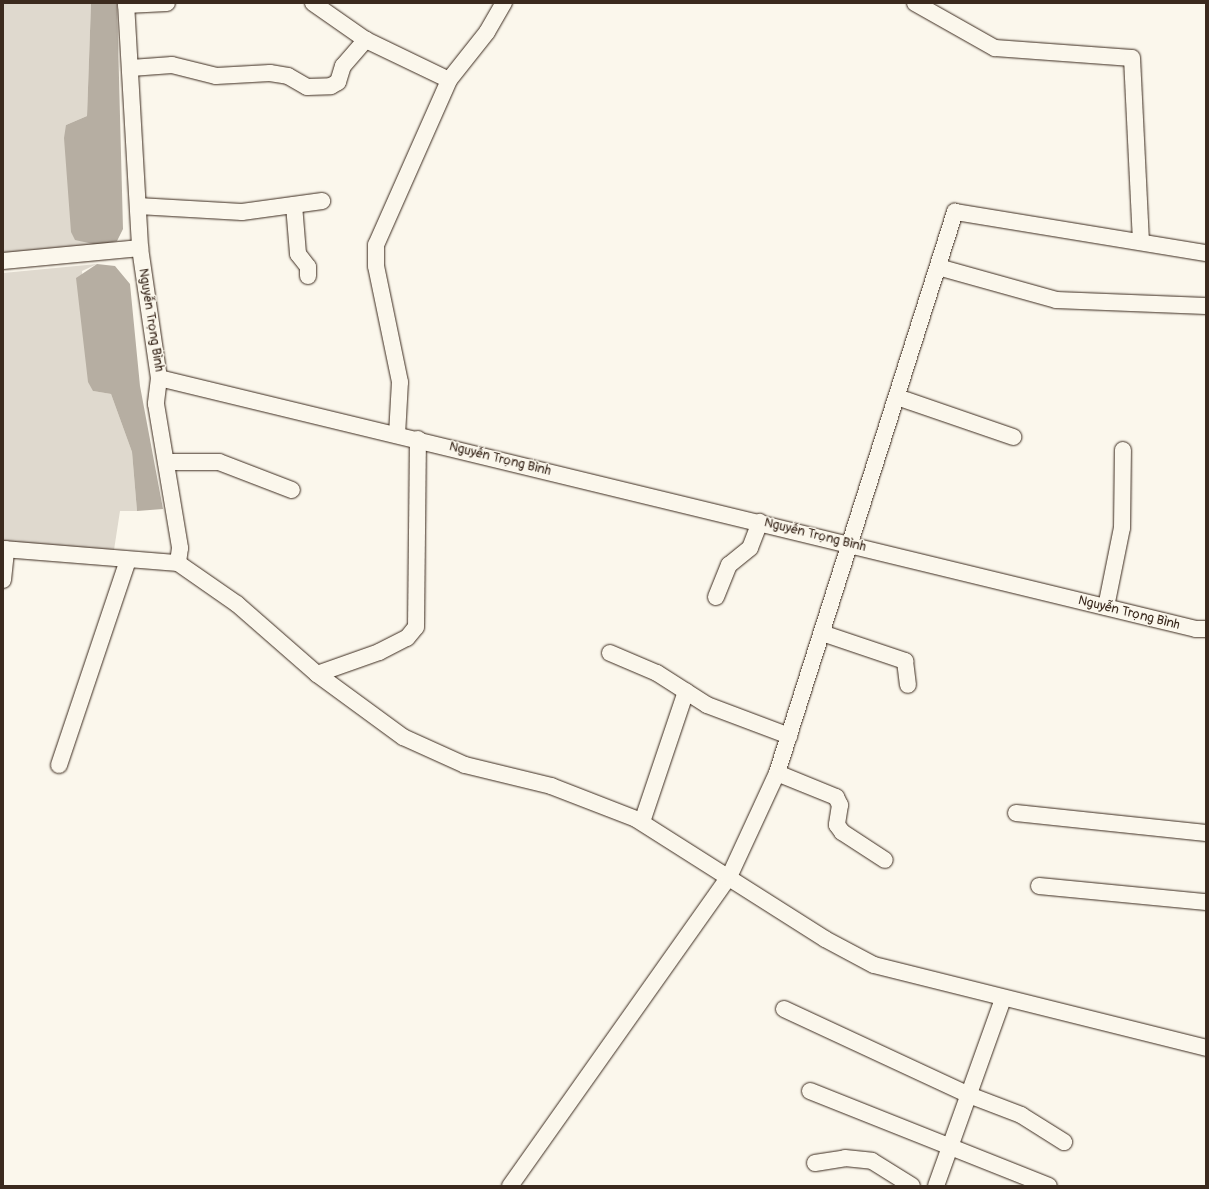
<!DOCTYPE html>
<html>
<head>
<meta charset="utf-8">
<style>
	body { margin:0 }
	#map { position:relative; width:1209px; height:1189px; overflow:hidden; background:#fbf7ec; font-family:Pangolin,sans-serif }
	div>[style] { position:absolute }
	.green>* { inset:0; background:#dfd9ce }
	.water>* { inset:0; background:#b6aea2 }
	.roads { filter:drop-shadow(0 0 1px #3b2a1e) drop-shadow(0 0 1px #3b2a1e) }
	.minor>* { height:16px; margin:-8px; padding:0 8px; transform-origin:8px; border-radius:8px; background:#fbf7ec }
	span { translate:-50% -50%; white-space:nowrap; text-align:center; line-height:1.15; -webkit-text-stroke:3px #fbf7ec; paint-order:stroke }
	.street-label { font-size:13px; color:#3b2a1e }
	.frame { position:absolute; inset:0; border:4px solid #3b2a1e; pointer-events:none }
</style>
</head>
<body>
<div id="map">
	<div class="green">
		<i style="clip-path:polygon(91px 3px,87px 116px,66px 125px,98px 245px,3px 253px,3px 4px)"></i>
		<i style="clip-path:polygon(97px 264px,82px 271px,93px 391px,111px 394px,132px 452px,137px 511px,120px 511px,114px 550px,3px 541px,3px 273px)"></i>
	</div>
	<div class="water">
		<i style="clip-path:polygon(91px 3px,117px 3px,123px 229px,117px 241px,98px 245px,75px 240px,71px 232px,64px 138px,66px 125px,87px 116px)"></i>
		<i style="clip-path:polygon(97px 264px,115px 266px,130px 284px,140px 386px,163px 509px,137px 511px,132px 452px,111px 394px,93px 391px,88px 382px,76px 278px)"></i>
	</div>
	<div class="roads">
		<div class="minor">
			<i style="left:126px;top:3px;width:245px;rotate:86.7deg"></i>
			<i style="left:140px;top:248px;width:131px;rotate:81.7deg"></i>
			<i style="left:159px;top:378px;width:1067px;rotate:13.61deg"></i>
			<i style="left:1196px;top:629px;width:10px"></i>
			<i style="left:313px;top:3px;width:65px;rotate:34.9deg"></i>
			<i style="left:366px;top:40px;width:92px;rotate:25.7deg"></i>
			<i style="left:915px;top:3px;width:92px;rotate:29.4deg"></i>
			<i style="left:995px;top:48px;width:137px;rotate:4.2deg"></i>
			<i style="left:1132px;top:58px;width:184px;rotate:87.2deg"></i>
			<i style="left:126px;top:5px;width:41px;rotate:-2.8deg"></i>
			<i style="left:131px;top:68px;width:41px;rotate:-4.2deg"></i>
			<i style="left:172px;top:65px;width:45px;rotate:14deg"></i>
			<i style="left:216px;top:76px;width:54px;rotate:-3.2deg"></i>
			<i style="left:270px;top:73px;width:18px;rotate:9deg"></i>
			<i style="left:288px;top:76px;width:22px;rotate:30deg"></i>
			<i style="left:307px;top:87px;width:24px;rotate:-2deg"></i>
			<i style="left:331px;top:86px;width:8px;rotate:-30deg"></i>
			<i style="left:338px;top:82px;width:17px;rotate:-73deg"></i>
			<i style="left:343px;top:66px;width:35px;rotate:-49deg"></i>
			<i style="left:294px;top:205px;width:49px;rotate:85.3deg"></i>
			<i style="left:298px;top:254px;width:16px;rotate:52deg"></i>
			<i style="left:308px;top:267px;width:9px;rotate:90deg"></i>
			<i style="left:138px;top:206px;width:104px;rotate:3.3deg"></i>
			<i style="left:242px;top:212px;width:81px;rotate:-7.8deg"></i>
			<i style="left:3px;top:261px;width:138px;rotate:-5.4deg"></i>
			<i style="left:938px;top:267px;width:123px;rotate:15.6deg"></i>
			<i style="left:1056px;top:300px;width:150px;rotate:2.3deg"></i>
			<i style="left:159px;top:378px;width:26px;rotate:97deg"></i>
			<i style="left:156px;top:404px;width:146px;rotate:80.5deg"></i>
			<i style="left:180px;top:548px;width:15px;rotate:98deg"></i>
			<i style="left:897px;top:397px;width:123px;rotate:19deg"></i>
			<i style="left:397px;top:435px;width:53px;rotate:-86.8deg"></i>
			<i style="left:400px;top:382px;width:118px;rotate:-101.7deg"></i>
			<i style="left:376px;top:266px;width:21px;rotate:-90deg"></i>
			<i style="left:376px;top:245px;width:180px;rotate:-66.1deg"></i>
			<i style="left:449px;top:80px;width:61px;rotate:-51.6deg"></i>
			<i style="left:487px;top:32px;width:34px;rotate:-60deg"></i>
			<i style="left:166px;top:462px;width:53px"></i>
			<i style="left:219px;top:462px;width:78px;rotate:21deg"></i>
			<i style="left:3px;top:549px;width:176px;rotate:4.6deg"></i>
			<i style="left:178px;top:563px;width:72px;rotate:34.8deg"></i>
			<i style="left:237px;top:604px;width:106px;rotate:41.2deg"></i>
			<i style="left:317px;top:674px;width:107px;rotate:36.2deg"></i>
			<i style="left:403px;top:737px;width:68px;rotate:24.3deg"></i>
			<i style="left:465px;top:765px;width:89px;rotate:13.7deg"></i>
			<i style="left:551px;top:786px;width:91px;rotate:21.2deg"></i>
			<i style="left:636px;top:819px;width:224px;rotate:32.4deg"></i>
			<i style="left:825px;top:939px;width:55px;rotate:28deg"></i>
			<i style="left:874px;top:965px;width:342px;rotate:14deg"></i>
			<i style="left:3px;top:580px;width:31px;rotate:-84deg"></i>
			<i style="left:716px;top:597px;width:35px;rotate:-68deg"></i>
			<i style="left:729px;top:565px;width:27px;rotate:-39deg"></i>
			<i style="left:750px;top:548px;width:28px;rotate:-69deg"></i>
			<i style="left:1106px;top:607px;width:81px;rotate:-78.6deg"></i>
			<i style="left:1122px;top:528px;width:78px;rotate:-89.3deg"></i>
			<i style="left:822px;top:633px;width:88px;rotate:18.6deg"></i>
			<i style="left:905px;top:661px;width:24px;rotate:83deg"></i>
			<i style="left:610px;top:653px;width:51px;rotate:23.1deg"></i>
			<i style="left:657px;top:673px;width:59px;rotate:32.6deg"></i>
			<i style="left:707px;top:705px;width:88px;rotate:20.7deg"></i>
			<i style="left:317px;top:674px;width:66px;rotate:-19.5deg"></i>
			<i style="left:379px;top:652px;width:31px;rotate:-27deg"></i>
			<i style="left:407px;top:638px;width:14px;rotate:-51deg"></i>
			<i style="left:416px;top:627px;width:188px;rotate:-89.4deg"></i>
			<i style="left:59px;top:765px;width:216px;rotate:-71.4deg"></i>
			<i style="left:777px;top:773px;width:64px;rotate:22.1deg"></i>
			<i style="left:836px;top:797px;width:9px;rotate:63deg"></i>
			<i style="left:840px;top:805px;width:20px;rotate:99deg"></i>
			<i style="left:837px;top:825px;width:9px;rotate:54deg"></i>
			<i style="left:842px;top:832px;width:51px;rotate:33.1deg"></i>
			<i style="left:1016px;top:813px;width:191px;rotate:6deg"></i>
			<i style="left:642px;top:822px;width:138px;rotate:-71.4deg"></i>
			<i style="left:1039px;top:886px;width:168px;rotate:5.5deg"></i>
			<i style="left:784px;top:1009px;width:204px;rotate:24.9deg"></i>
			<i style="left:969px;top:1095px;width:56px;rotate:21deg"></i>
			<i style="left:1021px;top:1115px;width:51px;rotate:32.1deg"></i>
			<i style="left:810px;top:1091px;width:257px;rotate:21.7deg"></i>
			<i style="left:815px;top:1163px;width:30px;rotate:-9deg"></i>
			<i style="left:845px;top:1158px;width:27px;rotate:6deg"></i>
			<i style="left:872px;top:1161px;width:47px;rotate:32deg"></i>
			<i style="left:510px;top:1186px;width:379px;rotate:-54.7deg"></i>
			<i style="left:729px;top:877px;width:115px;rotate:-65.2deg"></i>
			<i style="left:777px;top:773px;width:589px;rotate:-72.4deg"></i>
			<i style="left:955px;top:212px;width:254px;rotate:9.3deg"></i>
			<i style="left:936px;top:1186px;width:199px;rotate:-70.3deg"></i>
		</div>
	</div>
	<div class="street-label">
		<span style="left:151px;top:320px;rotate:81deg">Nguyễn Trọng Bình</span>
		<span style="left:500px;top:459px;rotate:14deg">Nguyễn Trọng Bình</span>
		<span style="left:815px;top:535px;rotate:14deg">Nguyễn Trọng Bình</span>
		<span style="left:1129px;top:613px;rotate:14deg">Nguyễn Trọng Bình</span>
	</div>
	<div class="frame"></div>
</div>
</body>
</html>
